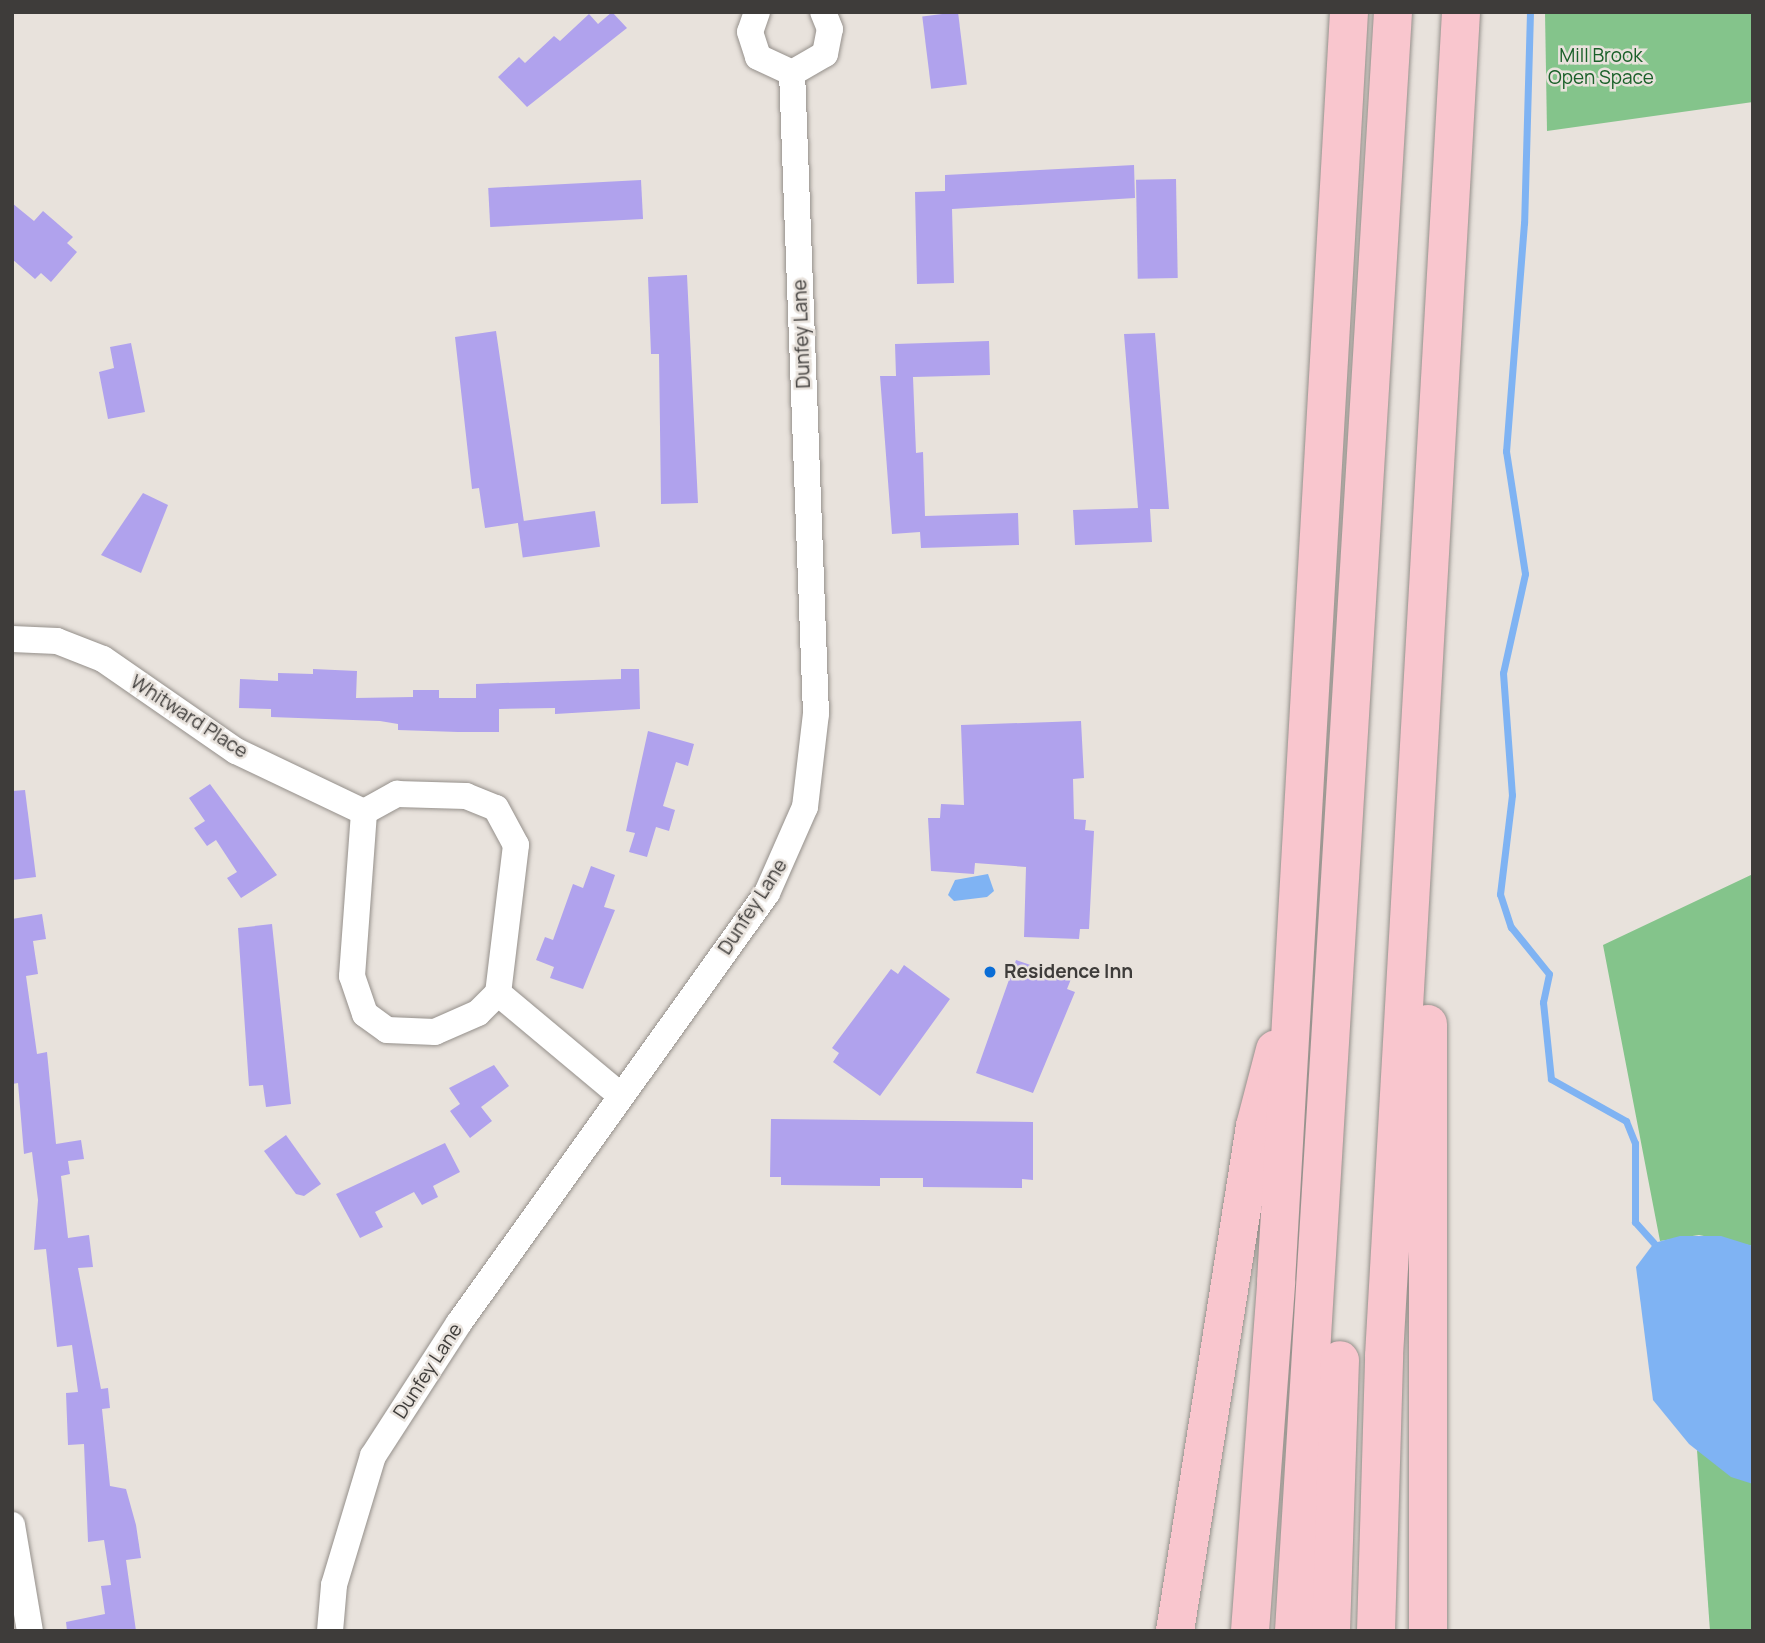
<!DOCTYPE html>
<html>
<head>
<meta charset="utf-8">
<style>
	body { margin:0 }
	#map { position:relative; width:1765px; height:1643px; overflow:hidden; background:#e8e2dc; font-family:Manrope,sans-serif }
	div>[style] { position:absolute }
	.green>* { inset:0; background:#84c48b }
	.water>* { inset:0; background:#7fb3f3 }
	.stream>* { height:7px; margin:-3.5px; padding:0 3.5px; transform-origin:3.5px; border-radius:3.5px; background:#7fb3f3 }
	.building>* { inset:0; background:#b0a2ed; transform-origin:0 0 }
	.roads { filter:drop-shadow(0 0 2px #95908b) drop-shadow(0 0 2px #95908b) }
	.street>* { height:26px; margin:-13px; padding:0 13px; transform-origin:13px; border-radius:13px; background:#fff }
	.highway>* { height:38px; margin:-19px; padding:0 19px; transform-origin:19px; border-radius:19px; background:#f9c6ce }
	.dots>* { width:19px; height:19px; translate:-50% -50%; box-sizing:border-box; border:4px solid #e8e2dc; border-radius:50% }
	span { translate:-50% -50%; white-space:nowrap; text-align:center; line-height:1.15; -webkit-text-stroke:5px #e8e2dc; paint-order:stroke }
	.park-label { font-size:19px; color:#1a6029 }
	.street-label { font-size:19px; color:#3e3c3a }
	.poi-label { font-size:19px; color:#3e3c3a; font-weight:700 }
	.left { translate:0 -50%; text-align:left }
	.frame { position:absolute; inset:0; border:14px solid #3e3c3a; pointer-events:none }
</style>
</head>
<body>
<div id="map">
	<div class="green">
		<i style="clip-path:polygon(1545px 12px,1753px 12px,1753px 102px,1547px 131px)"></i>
		<i style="clip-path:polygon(1753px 874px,1753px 1246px,1699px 1235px,1660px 1241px,1603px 945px)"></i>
		<i style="clip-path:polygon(1697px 1450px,1753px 1482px,1753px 1631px,1710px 1631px)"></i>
	</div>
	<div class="water">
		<i style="clip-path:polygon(988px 874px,994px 891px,987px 897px,954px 901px,948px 895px,955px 880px)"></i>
		<i style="clip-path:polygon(1680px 1236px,1721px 1236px,1753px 1246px,1753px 1484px,1731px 1477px,1689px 1444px,1653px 1400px,1636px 1267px,1654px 1243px)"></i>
	</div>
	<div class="stream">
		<i style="left:1530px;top:12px;width:211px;rotate:91.6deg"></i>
		<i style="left:1524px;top:223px;width:229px;rotate:94.5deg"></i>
		<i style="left:1506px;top:451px;width:124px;rotate:81.2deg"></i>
		<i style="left:1525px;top:574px;width:101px;rotate:102.5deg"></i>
		<i style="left:1503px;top:673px;width:122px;rotate:85.8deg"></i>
		<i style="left:1512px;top:795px;width:100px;rotate:96.9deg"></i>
		<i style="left:1500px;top:894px;width:35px;rotate:72deg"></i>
		<i style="left:1511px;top:927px;width:60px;rotate:51deg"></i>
		<i style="left:1549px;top:974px;width:29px;rotate:102deg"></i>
		<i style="left:1543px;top:1002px;width:77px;rotate:84.1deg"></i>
		<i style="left:1551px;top:1079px;width:86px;rotate:29.2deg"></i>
		<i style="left:1626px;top:1121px;width:24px;rotate:68deg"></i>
		<i style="left:1635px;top:1143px;width:79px;rotate:90deg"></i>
		<i style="left:1635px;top:1222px;width:28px;rotate:48deg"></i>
	</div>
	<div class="building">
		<i style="clip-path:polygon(612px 12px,627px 28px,527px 107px,498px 77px,519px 57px,525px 63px,554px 36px,560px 41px,589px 14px,598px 24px)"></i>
		<i style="left:958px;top:12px;width:73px;height:36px;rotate:83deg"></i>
		<i style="clip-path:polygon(1134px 165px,1135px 198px,952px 209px,954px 283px,917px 284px,915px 192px,945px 191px,945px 175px)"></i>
		<i style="left:1176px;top:179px;width:99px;height:40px;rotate:89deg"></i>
		<i style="left:641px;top:180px;width:39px;height:153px;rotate:87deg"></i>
		<i style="clip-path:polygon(12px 203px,34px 221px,43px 211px,73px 237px,67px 243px,77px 252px,51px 282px,41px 273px,35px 279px,12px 259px)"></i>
		<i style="clip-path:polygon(687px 275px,698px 503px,661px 504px,659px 354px,651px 354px,648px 277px)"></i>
		<i style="clip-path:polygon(496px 331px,524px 522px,485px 528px,479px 488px,472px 489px,455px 337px)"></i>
		<i style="clip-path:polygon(1155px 333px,1169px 509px,1150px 509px,1152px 542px,1075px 545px,1073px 510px,1138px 508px,1124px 334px)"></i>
		<i style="clip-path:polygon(989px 341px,990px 375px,913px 377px,916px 453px,923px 452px,925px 516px,1018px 513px,1019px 545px,921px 548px,920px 532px,892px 534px,880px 376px,896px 376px,895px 344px)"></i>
		<i style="clip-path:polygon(131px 343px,145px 412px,108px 419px,99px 372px,114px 368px,110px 347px)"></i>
		<i style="clip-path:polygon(143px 493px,168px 505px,141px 573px,101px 555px)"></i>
		<i style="left:595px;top:511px;width:36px;height:78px;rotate:82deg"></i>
		<i style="clip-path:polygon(313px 669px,357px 671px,356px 698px,413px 697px,413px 690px,439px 690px,439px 698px,476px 698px,476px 684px,621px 679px,621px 669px,639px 669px,640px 709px,555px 714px,555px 708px,499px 709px,499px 732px,458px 732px,398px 730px,398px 724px,380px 721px,271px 717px,271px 709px,239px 708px,240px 679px,278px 681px,278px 673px,313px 674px)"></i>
		<i style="clip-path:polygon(1081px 721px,1084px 778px,1073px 779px,1074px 819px,1086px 820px,1085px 830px,1094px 831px,1089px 929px,1080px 929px,1079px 939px,1024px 937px,1026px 867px,975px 863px,974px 874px,931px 871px,928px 818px,940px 818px,941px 804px,964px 805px,961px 725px)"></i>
		<i style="clip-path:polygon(648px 731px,694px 744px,688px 766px,676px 762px,663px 806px,675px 810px,669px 831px,656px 827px,647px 857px,629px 852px,635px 833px,626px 831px)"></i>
		<i style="clip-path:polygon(210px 784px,277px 875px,241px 898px,227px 878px,237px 872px,216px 840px,207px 846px,194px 828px,205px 821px,189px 798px)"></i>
		<i style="clip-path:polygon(25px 790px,36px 877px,12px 880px,12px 791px)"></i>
		<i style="clip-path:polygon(591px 866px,615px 875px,604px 907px,615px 910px,583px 989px,550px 978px,554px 967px,536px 960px,545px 937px,553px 940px,573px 884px,583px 888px)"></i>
		<i style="clip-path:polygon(42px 914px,46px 939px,33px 941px,38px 974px,26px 976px,37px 1054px,47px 1052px,56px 1144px,81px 1140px,84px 1159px,68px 1161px,70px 1174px,61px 1176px,68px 1238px,89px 1235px,93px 1267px,78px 1268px,101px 1389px,108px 1388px,110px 1408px,102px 1409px,110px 1486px,126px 1489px,136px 1525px,141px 1558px,126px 1560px,136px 1631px,67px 1631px,66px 1622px,105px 1614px,101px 1586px,111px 1585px,104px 1540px,88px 1542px,84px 1444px,68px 1445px,66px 1393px,78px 1392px,72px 1345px,57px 1347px,46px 1249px,34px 1250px,38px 1200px,32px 1152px,24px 1154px,18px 1083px,12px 1084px,12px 919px)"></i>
		<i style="clip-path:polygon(272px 924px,291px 1104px,266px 1107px,263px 1085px,249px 1086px,238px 928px)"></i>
		<i style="clip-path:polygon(1016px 960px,1071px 979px,1067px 989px,1075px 992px,1033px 1093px,976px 1073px)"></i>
		<i style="clip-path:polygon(904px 965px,950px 999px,880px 1096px,833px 1062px,839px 1053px,832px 1048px,891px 969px,898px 974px)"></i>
		<i style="clip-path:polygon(494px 1065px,509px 1086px,481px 1107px,492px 1121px,470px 1138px,450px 1111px,460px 1104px,449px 1088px)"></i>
		<i style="clip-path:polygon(771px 1119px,1033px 1122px,1033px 1180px,1022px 1179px,1022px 1188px,923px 1187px,923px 1178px,880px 1178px,880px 1186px,781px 1185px,781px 1177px,770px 1177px)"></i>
		<i style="clip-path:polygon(286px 1135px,321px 1184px,304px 1196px,296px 1194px,264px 1151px)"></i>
		<i style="clip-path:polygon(445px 1143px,460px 1172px,433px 1186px,438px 1197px,422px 1205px,414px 1192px,375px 1212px,383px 1227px,360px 1238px,336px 1194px)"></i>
	</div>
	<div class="roads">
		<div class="street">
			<i style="left:757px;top:12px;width:21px;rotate:109deg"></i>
			<i style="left:750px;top:32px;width:26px;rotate:72deg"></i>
			<i style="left:758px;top:57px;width:38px;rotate:25deg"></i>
			<i style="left:792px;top:73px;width:38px;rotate:-30deg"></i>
			<i style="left:825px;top:54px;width:25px;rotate:-79deg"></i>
			<i style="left:830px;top:29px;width:18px;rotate:-112deg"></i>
			<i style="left:12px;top:639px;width:45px;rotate:2.5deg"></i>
			<i style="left:57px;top:641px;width:49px;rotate:21.4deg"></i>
			<i style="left:103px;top:659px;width:162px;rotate:34.7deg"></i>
			<i style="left:236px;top:751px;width:142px;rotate:25.5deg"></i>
			<i style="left:397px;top:794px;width:69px;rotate:1.7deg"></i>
			<i style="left:466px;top:796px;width:32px;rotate:22deg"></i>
			<i style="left:496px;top:808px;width:42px;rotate:61.6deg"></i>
			<i style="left:516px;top:845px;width:149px;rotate:96.9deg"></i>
			<i style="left:498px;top:993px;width:28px;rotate:135deg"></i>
			<i style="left:478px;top:1013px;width:47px;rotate:156.2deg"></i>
			<i style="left:435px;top:1032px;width:48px;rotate:-177.6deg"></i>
			<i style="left:387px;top:1030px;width:27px;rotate:-144deg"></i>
			<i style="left:365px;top:1014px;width:40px;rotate:-108.9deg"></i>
			<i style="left:352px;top:976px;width:164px;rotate:-85.8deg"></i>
			<i style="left:364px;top:812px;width:38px;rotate:-29deg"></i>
			<i style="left:498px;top:993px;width:160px;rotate:39.9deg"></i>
			<i style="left:12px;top:1525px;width:108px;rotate:80.4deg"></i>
			<i style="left:330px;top:1631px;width:46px;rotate:-85deg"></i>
			<i style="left:334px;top:1585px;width:135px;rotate:-73.2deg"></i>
			<i style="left:373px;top:1456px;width:158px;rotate:-57.1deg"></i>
			<i style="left:459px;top:1323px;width:529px;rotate:-54.39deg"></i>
			<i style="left:767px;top:893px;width:94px;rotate:-66.2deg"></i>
			<i style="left:805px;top:807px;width:94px;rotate:-83.3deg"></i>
			<i style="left:816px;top:714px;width:641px;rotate:-92.14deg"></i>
		</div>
		<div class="highway">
			<i style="left:1175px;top:1631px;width:511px;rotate:-81deg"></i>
			<i style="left:1255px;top:1126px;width:79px;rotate:-75.3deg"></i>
			<i style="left:1250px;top:1631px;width:350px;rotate:-85.7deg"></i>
			<i style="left:1276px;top:1282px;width:1272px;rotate:-86.71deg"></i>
			<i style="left:1294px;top:1631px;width:1622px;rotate:-86.5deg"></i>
			<i style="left:1331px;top:1631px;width:271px;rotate:-88.1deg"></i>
			<i style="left:1376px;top:1631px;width:275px;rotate:-88.3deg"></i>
			<i style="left:1384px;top:1356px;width:1346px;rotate:-86.72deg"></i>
			<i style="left:1428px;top:1631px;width:607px;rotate:-90deg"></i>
		</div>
	</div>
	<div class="dots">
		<i style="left:990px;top:972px;background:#0a6dd6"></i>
	</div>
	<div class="park-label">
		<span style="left:1601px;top:67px">Mill Brook<br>Open Space</span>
	</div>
	<div class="street-label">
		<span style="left:802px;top:334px;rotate:-92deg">Dunfey Lane</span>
		<span style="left:189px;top:717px;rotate:33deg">Whitward Place</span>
		<span style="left:753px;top:907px;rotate:-57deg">Dunfey Lane</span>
		<span style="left:428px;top:1371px;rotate:-57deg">Dunfey Lane</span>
	</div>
	<div class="poi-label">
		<span class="left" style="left:1004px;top:972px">Residence Inn</span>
	</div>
	<div class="frame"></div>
</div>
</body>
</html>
